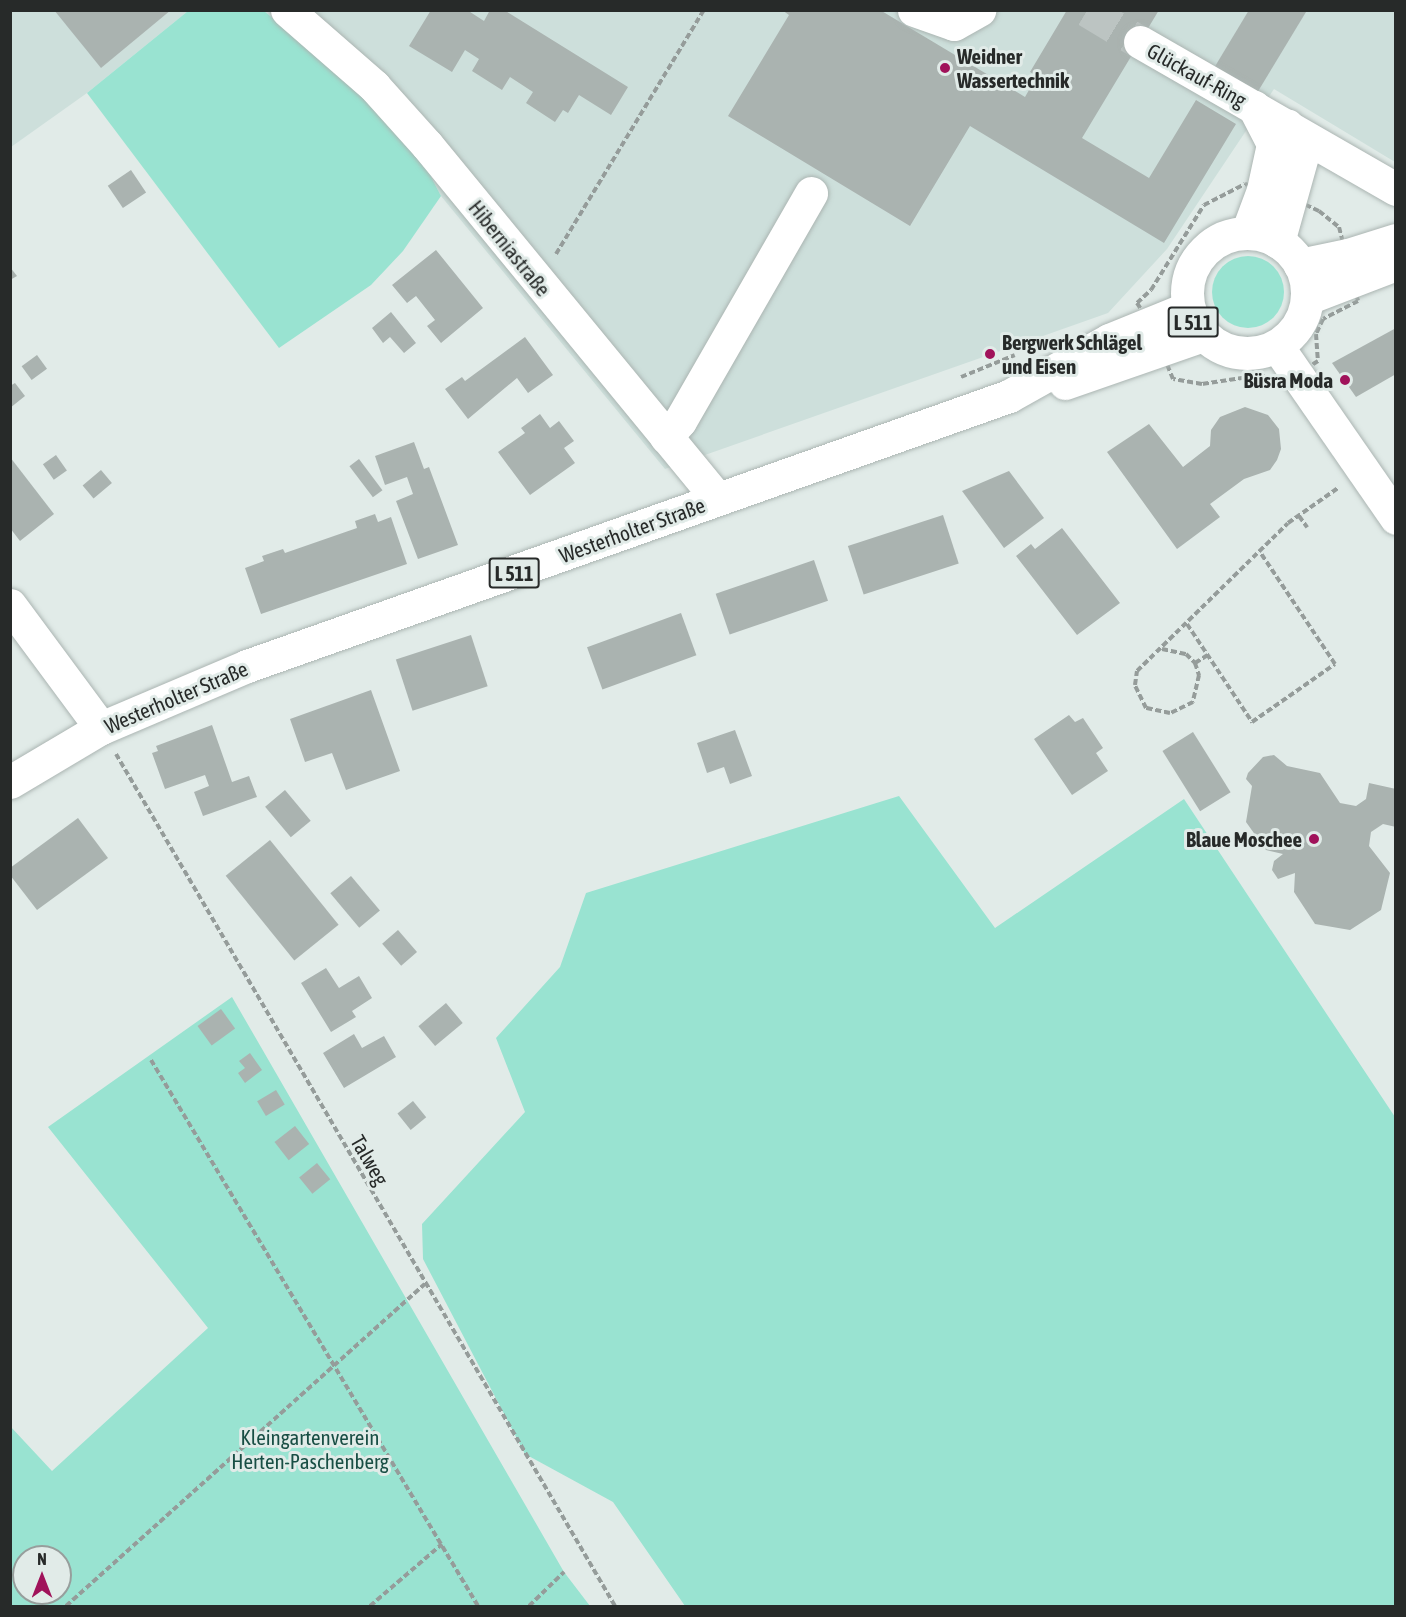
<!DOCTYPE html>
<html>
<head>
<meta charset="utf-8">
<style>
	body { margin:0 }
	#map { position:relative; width:1406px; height:1617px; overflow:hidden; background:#e1ebe8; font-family:"Asap Condensed",sans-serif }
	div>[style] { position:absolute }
	.built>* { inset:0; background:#cddfdb }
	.green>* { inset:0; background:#99e3d1 }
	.round { border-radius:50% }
	.building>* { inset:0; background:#aab3b0; transform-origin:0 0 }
	.minor-tunnel>* { height:33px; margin-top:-16.5px; transform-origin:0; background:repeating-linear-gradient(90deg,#bcc4c2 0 33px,transparent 0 49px) }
	.path>* { height:4px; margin-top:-2px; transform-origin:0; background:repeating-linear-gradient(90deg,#959c9a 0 6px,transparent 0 9px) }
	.roads { filter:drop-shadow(0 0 2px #abb5b2) drop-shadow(0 0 2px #abb5b2) }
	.minor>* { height:33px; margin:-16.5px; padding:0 16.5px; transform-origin:16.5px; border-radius:16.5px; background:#fff }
	.major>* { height:33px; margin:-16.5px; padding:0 16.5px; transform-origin:16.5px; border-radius:16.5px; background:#fff }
	.major>.ring { margin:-16.5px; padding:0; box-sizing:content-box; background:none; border:33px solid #fff; border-radius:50% }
	.dots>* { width:16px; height:16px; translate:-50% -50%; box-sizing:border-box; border:3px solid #e1ebe8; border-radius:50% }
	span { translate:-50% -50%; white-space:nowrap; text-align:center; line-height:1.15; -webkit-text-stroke:6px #e1ebe8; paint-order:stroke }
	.shield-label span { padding:2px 4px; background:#e1ebe8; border:2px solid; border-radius:4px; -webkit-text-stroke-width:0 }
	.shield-label { font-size:20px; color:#272a29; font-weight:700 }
	.poi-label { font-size:21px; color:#272a29; font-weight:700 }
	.left { translate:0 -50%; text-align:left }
	.right { translate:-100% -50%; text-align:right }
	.street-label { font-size:21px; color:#272a29 }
	.park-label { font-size:21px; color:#184e44 }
	.frame { position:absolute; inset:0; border:12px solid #272a29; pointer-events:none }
	.north { position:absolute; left:12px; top:1545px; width:60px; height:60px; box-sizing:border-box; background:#e1ebe8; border:2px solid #979e9c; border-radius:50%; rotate:0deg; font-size:16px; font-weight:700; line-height:24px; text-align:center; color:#272a29 }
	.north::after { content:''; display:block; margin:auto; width:21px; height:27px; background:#a0125a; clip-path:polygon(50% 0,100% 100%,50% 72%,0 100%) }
</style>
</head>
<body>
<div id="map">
	<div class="built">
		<i style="clip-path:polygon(11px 11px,188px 11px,87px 93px,11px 147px)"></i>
		<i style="clip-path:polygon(264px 11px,1395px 11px,1395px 162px,1274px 89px,1167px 249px,1108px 313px,665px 469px,441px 196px,425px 165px,350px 81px)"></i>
	</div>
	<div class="green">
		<i style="clip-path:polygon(188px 11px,264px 11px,350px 81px,425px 165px,441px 196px,403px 251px,371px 285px,279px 348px,87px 93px)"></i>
		<i class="round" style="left:1212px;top:256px;width:72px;height:72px"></i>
		<i style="clip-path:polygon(899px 796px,995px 928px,1184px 799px,1395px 1117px,1395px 1606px,685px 1606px,613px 1502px,525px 1454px,423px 1259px,422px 1224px,525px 1112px,496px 1038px,560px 967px,586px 893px)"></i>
		<i style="clip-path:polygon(evenodd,232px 997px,564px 1572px,590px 1606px,11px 1606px,10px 1426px,52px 1471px,208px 1328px,48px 1127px,232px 997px,24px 1557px,60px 1557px,60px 1593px,24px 1593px,24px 1557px)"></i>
	</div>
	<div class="building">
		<i style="clip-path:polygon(54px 10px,171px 10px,101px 68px)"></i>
		<i style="clip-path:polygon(431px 10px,467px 10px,484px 21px,490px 10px,504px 10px,628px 87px,611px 115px,579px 95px,568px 113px,563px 110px,555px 122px,526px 103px,533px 92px,510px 77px,502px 90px,472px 71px,479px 59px,465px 50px,452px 72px,409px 46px)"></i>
		<i style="clip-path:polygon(782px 10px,880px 10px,1025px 97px,1037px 76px,1030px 72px,1067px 10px,1159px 10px,1082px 138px,1149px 178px,1196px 100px,1236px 124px,1164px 243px,970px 126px,910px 226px,728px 116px,789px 15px)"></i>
		<i style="clip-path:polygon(1249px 10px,1306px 12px,1257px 93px,1214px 68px)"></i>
		<i style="left:131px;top:170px;width:27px;height:28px;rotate:56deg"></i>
		<i style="clip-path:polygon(436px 250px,483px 308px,441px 343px,427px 326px,435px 320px,416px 296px,407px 303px,392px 285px)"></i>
		<i style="clip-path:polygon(10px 267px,17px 276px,10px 280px)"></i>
		<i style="clip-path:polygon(391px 312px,416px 343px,404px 353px,390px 337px,383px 343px,372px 328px)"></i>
		<i style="clip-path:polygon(1396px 328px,1396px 374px,1356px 397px,1332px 363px)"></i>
		<i style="clip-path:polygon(525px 337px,553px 375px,528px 393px,517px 378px,468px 419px,445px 389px,462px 377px,465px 381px)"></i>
		<i style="left:37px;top:355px;width:17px;height:19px;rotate:54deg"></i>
		<i style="clip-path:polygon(15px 383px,25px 396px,10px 408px,10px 386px)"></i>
		<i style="clip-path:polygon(1245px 407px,1268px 415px,1279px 429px,1281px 449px,1277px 460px,1270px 470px,1244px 479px,1210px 504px,1220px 517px,1177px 549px,1107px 452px,1149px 424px,1183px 467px,1210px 446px,1211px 430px,1220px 417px)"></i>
		<i style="clip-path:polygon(540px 414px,550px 428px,559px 421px,574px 441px,564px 448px,575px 463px,530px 495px,498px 452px,525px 433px,521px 428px)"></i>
		<i style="clip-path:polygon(414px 442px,424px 469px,429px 467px,458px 545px,418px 559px,396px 501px,413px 494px,407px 477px,385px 485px,375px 456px)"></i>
		<i style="left:56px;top:455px;width:19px;height:16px;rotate:55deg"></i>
		<i style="clip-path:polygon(10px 457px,54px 514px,20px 541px,10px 528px)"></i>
		<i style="left:359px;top:459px;width:39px;height:12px;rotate:53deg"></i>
		<i style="left:101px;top:470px;width:17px;height:24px;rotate:50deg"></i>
		<i style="clip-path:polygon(1009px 471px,1044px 518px,1004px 548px,962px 491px)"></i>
		<i style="clip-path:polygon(375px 514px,378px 522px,391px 517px,407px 564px,261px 614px,245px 568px,264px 561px,262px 556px,283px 549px,285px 553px,357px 528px,355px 521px)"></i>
		<i style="left:943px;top:515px;width:51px;height:100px;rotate:72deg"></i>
		<i style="clip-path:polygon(1062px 528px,1120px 603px,1077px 635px,1016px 556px,1031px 544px,1035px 549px)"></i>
		<i style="left:814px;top:560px;width:43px;height:104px;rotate:71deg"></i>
		<i style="left:681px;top:613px;width:45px;height:100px;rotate:70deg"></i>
		<i style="left:471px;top:635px;width:54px;height:79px;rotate:72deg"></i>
		<i style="clip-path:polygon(371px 690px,400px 771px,346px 790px,332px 753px,305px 762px,290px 719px)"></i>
		<i style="clip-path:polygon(1069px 715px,1075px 722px,1083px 718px,1103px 748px,1096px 753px,1108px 771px,1072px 795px,1034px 739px)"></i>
		<i style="clip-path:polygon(212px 725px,232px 782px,249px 776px,257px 797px,203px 816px,194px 792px,209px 786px,205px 775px,165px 789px,152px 753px,158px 751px,156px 746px)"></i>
		<i style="clip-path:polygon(735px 730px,752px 776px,730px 784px,724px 767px,707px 773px,697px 743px)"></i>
		<i style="left:1193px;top:732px;width:71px;height:36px;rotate:58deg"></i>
		<i style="clip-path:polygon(1274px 755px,1287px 766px,1320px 773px,1340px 803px,1356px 806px,1366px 799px,1369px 783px,1396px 789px,1396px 827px,1383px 824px,1371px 832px,1369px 846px,1390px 873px,1381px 910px,1350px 930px,1315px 924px,1294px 892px,1295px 873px,1278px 879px,1272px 870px,1274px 861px,1283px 854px,1266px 850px,1246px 822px,1252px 786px,1246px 779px,1248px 773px,1263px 757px)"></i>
		<i style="left:285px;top:790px;width:40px;height:26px;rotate:50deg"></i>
		<i style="clip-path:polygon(78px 818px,108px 858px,37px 910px,10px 875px,10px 868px)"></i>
		<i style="left:270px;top:840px;width:109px;height:57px;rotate:51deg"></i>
		<i style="left:351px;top:876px;width:45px;height:27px;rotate:50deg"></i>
		<i style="left:398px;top:930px;width:29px;height:21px;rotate:49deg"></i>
		<i style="clip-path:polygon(326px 968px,339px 988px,359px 976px,372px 998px,352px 1011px,356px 1017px,331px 1032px,301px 983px)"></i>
		<i style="left:446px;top:1003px;width:26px;height:36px;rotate:50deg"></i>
		<i style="left:221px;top:1009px;width:24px;height:29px;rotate:54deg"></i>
		<i style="clip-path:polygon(354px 1034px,362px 1048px,384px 1036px,396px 1057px,344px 1088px,323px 1053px)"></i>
		<i style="clip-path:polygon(250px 1053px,262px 1070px,245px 1083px,238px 1073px,245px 1068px,239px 1061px)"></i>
		<i style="left:276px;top:1090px;width:17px;height:22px;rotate:59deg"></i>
		<i style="left:413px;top:1101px;width:21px;height:20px;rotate:51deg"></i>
		<i style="left:295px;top:1126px;width:23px;height:26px;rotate:52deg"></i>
		<i style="left:317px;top:1163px;width:21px;height:23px;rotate:51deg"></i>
	</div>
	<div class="minor-tunnel">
		<i style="left:1087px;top:10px;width:62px;rotate:31.1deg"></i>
	</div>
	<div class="path">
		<i style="left:1245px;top:184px;width:46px;rotate:16.5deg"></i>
		<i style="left:1289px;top:197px;width:33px;rotate:25deg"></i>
		<i style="left:1319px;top:211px;width:26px;rotate:39deg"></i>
		<i style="left:1339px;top:227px;width:76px;rotate:75.6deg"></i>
		<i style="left:1358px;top:301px;width:39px;rotate:153deg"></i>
		<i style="left:1323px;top:319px;width:17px;rotate:115deg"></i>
		<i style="left:1316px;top:334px;width:27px;rotate:86deg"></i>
		<i style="left:1318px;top:361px;width:45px;rotate:147.7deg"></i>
		<i style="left:1280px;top:385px;width:21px;rotate:-151deg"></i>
		<i style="left:1262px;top:375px;width:61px;rotate:171.5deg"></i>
		<i style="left:1202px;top:384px;width:29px;rotate:-170deg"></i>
		<i style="left:1173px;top:379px;width:61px;rotate:-112.3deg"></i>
		<i style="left:1150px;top:323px;width:24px;rotate:-123deg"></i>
		<i style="left:1137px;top:303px;width:19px;rotate:-43deg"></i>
		<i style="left:1151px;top:290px;width:100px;rotate:-58.1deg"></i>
		<i style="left:1204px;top:205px;width:46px;rotate:-27.1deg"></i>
		<i style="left:556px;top:254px;width:285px;rotate:-58.8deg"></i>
		<i style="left:961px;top:377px;width:58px;rotate:-22.2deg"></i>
		<i style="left:1299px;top:516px;width:14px;rotate:54deg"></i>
		<i style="left:1187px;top:624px;width:118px;rotate:56.4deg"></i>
		<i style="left:1252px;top:722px;width:101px;rotate:-34.9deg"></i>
		<i style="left:1335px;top:664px;width:135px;rotate:-123.8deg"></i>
		<i style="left:1162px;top:649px;width:25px;rotate:12deg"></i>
		<i style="left:1186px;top:654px;width:13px;rotate:45deg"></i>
		<i style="left:1195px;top:663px;width:13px;rotate:72deg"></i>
		<i style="left:1199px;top:675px;width:28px;rotate:103deg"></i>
		<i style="left:1193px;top:702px;width:25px;rotate:154deg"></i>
		<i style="left:1170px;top:713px;width:25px;rotate:-168deg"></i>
		<i style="left:1146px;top:708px;width:25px;rotate:-116deg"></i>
		<i style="left:1135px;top:685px;width:14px;rotate:-82deg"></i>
		<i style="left:1137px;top:671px;width:211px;rotate:-44.4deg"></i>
		<i style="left:1288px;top:523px;width:61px;rotate:-35deg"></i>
		<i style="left:1195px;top:663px;width:15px;rotate:-32deg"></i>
		<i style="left:116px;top:754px;width:987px;rotate:59.64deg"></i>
		<i style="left:151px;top:1060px;width:636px;rotate:59.08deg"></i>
		<i style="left:66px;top:1606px;width:482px;rotate:-41.9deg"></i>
		<i style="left:370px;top:1606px;width:95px;rotate:-40.7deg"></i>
		<i style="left:529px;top:1606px;width:49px;rotate:-44.2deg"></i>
	</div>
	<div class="roads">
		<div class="minor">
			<i style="left:287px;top:10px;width:116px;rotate:41.1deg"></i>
			<i style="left:374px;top:86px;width:79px;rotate:48.1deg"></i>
			<i style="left:427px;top:145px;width:458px;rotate:50.6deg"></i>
			<i style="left:914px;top:10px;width:42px;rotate:19.3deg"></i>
			<i style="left:954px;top:24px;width:29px;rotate:-29deg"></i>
			<i style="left:1140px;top:42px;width:295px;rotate:29.9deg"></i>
			<i style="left:1247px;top:233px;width:46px;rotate:-69.6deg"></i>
			<i style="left:1263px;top:190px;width:47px;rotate:-77.7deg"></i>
			<i style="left:1273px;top:144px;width:42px;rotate:-117.2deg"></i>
			<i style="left:1278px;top:242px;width:89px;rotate:-74.4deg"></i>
			<i style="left:1302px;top:156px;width:34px;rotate:-116deg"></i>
			<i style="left:1277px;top:346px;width:209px;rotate:55.3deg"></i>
			<i style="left:666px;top:437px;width:21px;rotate:-49deg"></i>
			<i style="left:680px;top:421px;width:263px;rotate:-60.1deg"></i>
			<i style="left:10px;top:605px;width:153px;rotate:53.5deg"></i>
		</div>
		<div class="major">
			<i class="ring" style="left:1187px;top:233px;width:87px;height:87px"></i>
			<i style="left:1300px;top:265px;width:49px;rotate:-11.8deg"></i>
			<i style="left:1348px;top:255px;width:50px;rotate:-17.4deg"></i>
			<i style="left:1307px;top:298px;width:95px;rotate:-20.9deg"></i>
			<i style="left:1065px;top:383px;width:146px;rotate:-19.2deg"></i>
			<i style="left:10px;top:782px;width:106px;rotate:-30.7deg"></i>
			<i style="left:101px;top:728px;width:159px;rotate:-23deg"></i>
			<i style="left:247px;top:666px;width:808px;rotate:-19.51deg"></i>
			<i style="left:1009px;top:396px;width:115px;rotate:-29.2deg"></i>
			<i style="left:1109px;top:340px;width:85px;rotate:-22.1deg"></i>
		</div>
	</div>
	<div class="dots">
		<i style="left:945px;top:68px;background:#a0125a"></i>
		<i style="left:990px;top:354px;background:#a0125a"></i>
		<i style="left:1345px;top:380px;background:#a0125a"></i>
		<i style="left:1314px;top:839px;background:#a0125a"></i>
	</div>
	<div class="shield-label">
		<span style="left:1193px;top:322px">L 511</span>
		<span style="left:514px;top:573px">L 511</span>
	</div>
	<div class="poi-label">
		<span class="left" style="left:957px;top:68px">Weidner<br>Wassertechnik</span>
		<span class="left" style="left:1002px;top:354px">Bergwerk Schlägel<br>und Eisen</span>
		<span class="right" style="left:1333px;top:380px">Büsra Moda</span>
		<span class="right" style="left:1302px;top:839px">Blaue Moschee</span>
	</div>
	<div class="street-label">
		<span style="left:1197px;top:75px;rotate:29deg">Glückauf-Ring</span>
		<span style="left:510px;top:248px;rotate:51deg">Hiberniastraße</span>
		<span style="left:632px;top:530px;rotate:-20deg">Westerholter Straße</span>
		<span style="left:176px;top:697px;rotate:-23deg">Westerholter Straße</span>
		<span style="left:370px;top:1160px;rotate:60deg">Talweg</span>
	</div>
	<div class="park-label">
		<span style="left:310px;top:1449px">Kleingartenverein<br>Herten-Paschenberg</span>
	</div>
	<div class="frame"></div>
	<div class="north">N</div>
</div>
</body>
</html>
